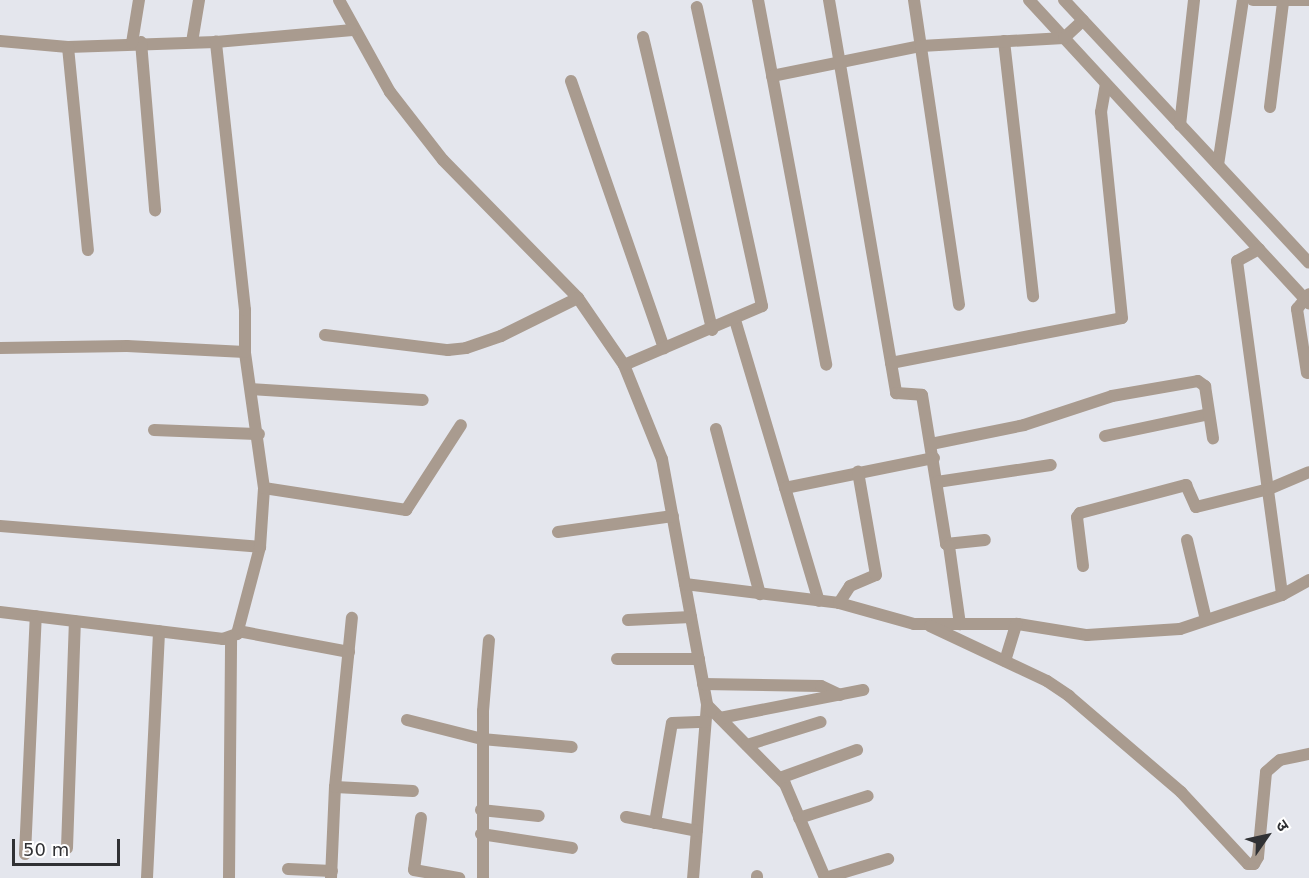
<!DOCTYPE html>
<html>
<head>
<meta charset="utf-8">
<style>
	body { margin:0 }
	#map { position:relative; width:1309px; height:878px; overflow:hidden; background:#e4e6ed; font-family:"DejaVu Sans","Noto Sans Devanagari",sans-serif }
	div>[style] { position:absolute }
	.street>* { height:12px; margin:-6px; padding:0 6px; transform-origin:6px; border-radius:6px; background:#a99b8f }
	span { translate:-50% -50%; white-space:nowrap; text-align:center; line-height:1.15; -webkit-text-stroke:5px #fff; paint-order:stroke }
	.north { position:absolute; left:1237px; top:806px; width:60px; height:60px; -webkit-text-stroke:4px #fff; paint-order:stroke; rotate:56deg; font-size:16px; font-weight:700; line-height:24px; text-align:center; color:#303134 }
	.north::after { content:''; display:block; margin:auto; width:21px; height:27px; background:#303134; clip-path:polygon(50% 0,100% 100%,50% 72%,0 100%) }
	.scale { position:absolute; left:12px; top:839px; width:108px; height:27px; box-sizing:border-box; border:3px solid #303134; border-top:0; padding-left:8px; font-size:18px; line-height:21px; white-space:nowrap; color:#303134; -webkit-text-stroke:4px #fff; paint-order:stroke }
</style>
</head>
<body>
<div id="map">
	<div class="street">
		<i style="left:339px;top:0;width:105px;rotate:61deg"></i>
		<i style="left:390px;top:92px;width:86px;rotate:52.1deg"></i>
		<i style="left:443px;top:160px;width:193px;rotate:45.6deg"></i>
		<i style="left:578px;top:298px;width:81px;rotate:55.5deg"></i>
		<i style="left:624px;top:365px;width:101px;rotate:68deg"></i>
		<i style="left:662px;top:459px;width:250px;rotate:79.6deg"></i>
		<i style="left:707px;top:705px;width:174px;rotate:94.6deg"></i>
		<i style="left:758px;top:0;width:371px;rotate:79.4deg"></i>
		<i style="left:829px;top:0;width:399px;rotate:80.3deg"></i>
		<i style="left:896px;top:393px;width:26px;rotate:4deg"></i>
		<i style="left:922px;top:395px;width:151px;rotate:80.8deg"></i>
		<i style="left:946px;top:544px;width:39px;rotate:-6deg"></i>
		<i style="left:914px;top:0;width:308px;rotate:81.6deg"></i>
		<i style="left:1029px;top:0;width:413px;rotate:47.3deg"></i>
		<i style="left:1064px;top:0;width:359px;rotate:47deg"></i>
		<i style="left:1253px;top:0;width:56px"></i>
		<i style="left:643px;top:37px;width:301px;rotate:76.7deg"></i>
		<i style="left:0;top:41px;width:68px;rotate:5deg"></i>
		<i style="left:68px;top:47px;width:148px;rotate:-1.9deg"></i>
		<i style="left:216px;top:42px;width:137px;rotate:-5deg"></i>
		<i style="left:1004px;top:41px;width:257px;rotate:83.5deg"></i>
		<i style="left:141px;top:42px;width:169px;rotate:85.2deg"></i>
		<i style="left:192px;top:42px;width:43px;rotate:-80.5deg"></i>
		<i style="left:132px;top:43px;width:44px;rotate:-80.8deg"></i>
		<i style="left:68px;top:47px;width:204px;rotate:84.4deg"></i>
		<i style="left:772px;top:76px;width:152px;rotate:-11.4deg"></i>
		<i style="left:921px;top:46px;width:143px;rotate:-3.2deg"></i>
		<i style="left:1064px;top:38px;width:26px;rotate:-43deg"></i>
		<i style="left:571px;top:81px;width:283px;rotate:70.8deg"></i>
		<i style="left:1270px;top:107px;width:105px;rotate:-82.9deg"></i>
		<i style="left:1180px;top:125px;width:126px;rotate:-83.6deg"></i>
		<i style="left:1218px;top:165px;width:167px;rotate:-81.4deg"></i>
		<i style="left:1259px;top:249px;width:25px;rotate:151deg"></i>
		<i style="left:1237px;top:261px;width:337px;rotate:82.3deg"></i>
		<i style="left:735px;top:320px;width:293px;rotate:73.4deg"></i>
		<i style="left:325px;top:335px;width:124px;rotate:7deg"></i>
		<i style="left:448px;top:350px;width:18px;rotate:-6deg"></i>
		<i style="left:466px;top:348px;width:37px;rotate:-19deg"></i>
		<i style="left:501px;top:336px;width:86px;rotate:-26.3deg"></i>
		<i style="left:0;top:348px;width:127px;rotate:-0.9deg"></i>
		<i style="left:127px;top:346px;width:118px;rotate:2.9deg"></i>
		<i style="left:891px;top:363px;width:235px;rotate:-11deg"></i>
		<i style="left:1122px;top:318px;width:207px;rotate:-95.8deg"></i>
		<i style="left:1101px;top:112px;width:28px;rotate:-80deg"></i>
		<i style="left:624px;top:365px;width:150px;rotate:-23.1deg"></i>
		<i style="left:762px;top:306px;width:306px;rotate:-102.3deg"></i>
		<i style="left:1307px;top:373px;width:65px;rotate:-98.9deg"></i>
		<i style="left:1297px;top:309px;width:19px;rotate:-51deg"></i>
		<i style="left:251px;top:389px;width:172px;rotate:3.7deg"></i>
		<i style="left:716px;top:429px;width:171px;rotate:75.1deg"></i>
		<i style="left:154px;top:430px;width:105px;rotate:2.2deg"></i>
		<i style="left:1105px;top:436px;width:106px;rotate:-11.9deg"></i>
		<i style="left:931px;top:444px;width:95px;rotate:-11.5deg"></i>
		<i style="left:1024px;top:425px;width:93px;rotate:-18.2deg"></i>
		<i style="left:1112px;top:396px;width:87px;rotate:-9.9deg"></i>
		<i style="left:1198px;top:381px;width:9px;rotate:36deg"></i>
		<i style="left:1205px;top:386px;width:53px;rotate:81.3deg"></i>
		<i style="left:937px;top:482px;width:115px;rotate:-8.5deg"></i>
		<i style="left:264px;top:488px;width:144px;rotate:8.8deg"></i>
		<i style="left:406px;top:510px;width:101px;rotate:-57.1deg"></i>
		<i style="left:785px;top:488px;width:152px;rotate:-11.4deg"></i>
		<i style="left:0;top:526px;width:261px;rotate:4.6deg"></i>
		<i style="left:558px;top:532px;width:116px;rotate:-7.9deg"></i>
		<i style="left:1187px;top:540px;width:82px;rotate:76.6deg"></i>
		<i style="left:949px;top:546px;width:79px;rotate:82deg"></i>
		<i style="left:1083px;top:566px;width:49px;rotate:-97deg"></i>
		<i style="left:1077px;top:517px;width:5px;rotate:-53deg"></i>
		<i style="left:1080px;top:513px;width:110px;rotate:-14.8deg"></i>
		<i style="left:1186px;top:485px;width:24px;rotate:66deg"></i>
		<i style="left:1196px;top:507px;width:75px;rotate:-13.9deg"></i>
		<i style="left:1269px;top:489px;width:43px;rotate:-23deg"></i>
		<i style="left:685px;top:584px;width:155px;rotate:7deg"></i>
		<i style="left:839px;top:603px;width:78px;rotate:15.6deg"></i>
		<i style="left:914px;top:624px;width:104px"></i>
		<i style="left:1018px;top:624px;width:70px;rotate:9.1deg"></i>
		<i style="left:1087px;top:635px;width:93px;rotate:-3.7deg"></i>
		<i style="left:1180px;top:629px;width:108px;rotate:-18.4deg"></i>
		<i style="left:1282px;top:595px;width:31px;rotate:-29deg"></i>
		<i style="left:839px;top:603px;width:20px;rotate:-57deg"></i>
		<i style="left:850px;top:586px;width:28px;rotate:-23deg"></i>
		<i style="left:876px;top:575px;width:105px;rotate:-99.9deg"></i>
		<i style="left:0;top:612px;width:225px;rotate:6.9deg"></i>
		<i style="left:223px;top:639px;width:15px;rotate:-20deg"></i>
		<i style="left:237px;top:634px;width:90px;rotate:-75.2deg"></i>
		<i style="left:260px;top:547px;width:59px;rotate:-86.1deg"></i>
		<i style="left:264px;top:488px;width:137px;rotate:-98deg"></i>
		<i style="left:245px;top:352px;width:42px;rotate:-90deg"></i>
		<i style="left:245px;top:310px;width:270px;rotate:-96.2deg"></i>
		<i style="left:628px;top:620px;width:63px;rotate:-2.7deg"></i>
		<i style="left:930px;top:626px;width:129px;rotate:25.2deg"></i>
		<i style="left:1047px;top:681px;width:27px;rotate:34deg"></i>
		<i style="left:1069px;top:696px;width:148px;rotate:40.6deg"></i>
		<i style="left:1181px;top:792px;width:98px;rotate:47.1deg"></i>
		<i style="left:1248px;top:864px;width:6px"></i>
		<i style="left:1254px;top:864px;width:8px;rotate:-60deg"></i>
		<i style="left:1258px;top:857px;width:85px;rotate:-84.6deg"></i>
		<i style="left:1266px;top:772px;width:18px;rotate:-41deg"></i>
		<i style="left:1280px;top:760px;width:30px;rotate:-12deg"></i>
		<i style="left:238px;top:631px;width:113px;rotate:10.7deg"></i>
		<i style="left:617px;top:659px;width:82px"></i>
		<i style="left:1005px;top:661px;width:39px;rotate:-73deg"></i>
		<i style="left:703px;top:684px;width:118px;rotate:1deg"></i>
		<i style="left:821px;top:686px;width:21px;rotate:25deg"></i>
		<i style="left:707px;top:705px;width:111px;rotate:45.4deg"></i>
		<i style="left:785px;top:784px;width:102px;rotate:66.9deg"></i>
		<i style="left:720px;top:718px;width:146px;rotate:-11.1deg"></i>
		<i style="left:407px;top:720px;width:77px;rotate:14.2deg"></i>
		<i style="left:482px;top:739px;width:90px;rotate:5.1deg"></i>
		<i style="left:747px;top:745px;width:77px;rotate:-17.3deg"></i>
		<i style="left:780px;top:778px;width:82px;rotate:-20deg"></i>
		<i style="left:335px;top:787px;width:78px;rotate:2.9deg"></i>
		<i style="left:481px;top:810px;width:58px;rotate:5.9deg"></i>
		<i style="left:626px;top:817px;width:72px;rotate:11.2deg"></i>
		<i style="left:421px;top:818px;width:52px;rotate:97.7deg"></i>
		<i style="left:414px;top:870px;width:46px;rotate:10.1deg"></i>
		<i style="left:799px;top:818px;width:72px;rotate:-17.7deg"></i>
		<i style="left:655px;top:823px;width:101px;rotate:-80.4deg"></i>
		<i style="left:672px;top:723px;width:33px;rotate:-2deg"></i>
		<i style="left:481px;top:834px;width:92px;rotate:8.7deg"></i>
		<i style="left:67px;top:848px;width:227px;rotate:-88deg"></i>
		<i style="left:25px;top:854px;width:238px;rotate:-87.4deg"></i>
		<i style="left:288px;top:869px;width:44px;rotate:2.6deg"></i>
		<i style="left:757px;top:876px;width:2px;rotate:90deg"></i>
		<i style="left:147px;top:878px;width:247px;rotate:-87.2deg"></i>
		<i style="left:229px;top:878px;width:240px;rotate:-89.5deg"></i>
		<i style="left:331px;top:878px;width:91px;rotate:-87.5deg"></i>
		<i style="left:335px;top:787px;width:170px;rotate:-84.3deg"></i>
		<i style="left:483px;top:878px;width:167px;rotate:-90deg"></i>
		<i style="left:483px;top:711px;width:71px;rotate:-85.2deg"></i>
		<i style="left:825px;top:878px;width:66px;rotate:-16.8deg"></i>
	</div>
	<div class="north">उ</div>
	<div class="scale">50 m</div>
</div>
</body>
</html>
